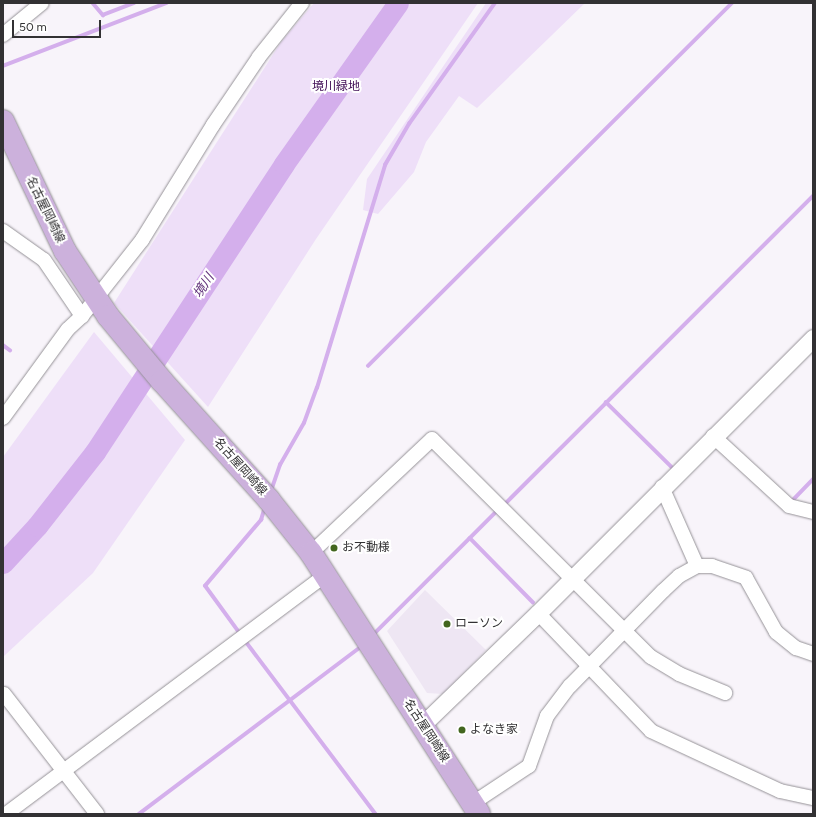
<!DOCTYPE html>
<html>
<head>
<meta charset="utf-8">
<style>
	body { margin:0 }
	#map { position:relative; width:816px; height:817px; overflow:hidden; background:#f8f4fa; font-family:Figtree,"Noto Sans JP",sans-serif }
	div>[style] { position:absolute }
	.built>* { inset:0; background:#eee6f3 }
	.green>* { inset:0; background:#eedff8 }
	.stream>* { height:3.5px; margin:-1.75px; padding:0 1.75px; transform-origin:1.75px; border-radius:1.75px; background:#d4afec }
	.river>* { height:21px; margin:-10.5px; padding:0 10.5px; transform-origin:10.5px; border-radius:10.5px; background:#d4afec }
	.roads { filter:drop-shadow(0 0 1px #959297) drop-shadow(0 0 1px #959297) }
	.minor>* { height:14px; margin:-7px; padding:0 7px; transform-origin:7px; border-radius:7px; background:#fff }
	.tertiary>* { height:17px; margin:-8.5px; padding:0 8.5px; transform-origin:8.5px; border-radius:8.5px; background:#fff }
	.primary>* { height:22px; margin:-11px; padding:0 11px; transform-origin:11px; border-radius:11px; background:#ccb1dc }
	.dots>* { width:11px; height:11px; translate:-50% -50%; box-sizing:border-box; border:2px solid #fff; border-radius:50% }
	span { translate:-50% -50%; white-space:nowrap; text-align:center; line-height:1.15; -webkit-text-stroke:4px #fff; paint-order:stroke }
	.park-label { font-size:12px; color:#3e0c54 }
	.street-label { font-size:12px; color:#323133 }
	.poi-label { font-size:12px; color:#323133 }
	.left { translate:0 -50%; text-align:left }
	.water-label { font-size:13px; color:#61337a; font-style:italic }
	.frame { position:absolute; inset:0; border:4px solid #323133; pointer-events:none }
	.scale { position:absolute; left:12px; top:20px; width:89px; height:18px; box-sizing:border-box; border:2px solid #323133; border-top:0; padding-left:5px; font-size:12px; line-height:14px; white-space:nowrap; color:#323133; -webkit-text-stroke:3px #fff; paint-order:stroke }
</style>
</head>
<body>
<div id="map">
	<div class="built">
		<i style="clip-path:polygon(425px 590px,486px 650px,443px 694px,427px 693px,387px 631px)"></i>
	</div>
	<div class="green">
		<i style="clip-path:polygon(314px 3px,478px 3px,316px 239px,208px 407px,114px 303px,281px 42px)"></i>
		<i style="clip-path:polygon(486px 3px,585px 3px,477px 108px,459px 96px,426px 142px,414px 172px,378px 214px,363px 210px,367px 179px)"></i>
		<i style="clip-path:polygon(94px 332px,185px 440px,93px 573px,3px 657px,3px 457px)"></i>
	</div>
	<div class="stream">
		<i style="left:93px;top:3px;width:16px;rotate:50deg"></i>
		<i style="left:103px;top:15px;width:33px;rotate:-21deg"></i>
		<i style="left:3px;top:66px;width:175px;rotate:-21.1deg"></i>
		<i style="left:3px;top:345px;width:9px;rotate:36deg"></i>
		<i style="left:368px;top:366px;width:514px;rotate:-44.92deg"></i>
		<i style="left:606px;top:402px;width:93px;rotate:44.6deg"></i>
		<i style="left:271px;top:491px;width:28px;rotate:-71deg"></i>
		<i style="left:280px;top:465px;width:48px;rotate:-60.3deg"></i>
		<i style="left:304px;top:423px;width:37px;rotate:-70deg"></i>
		<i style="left:317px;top:388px;width:233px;rotate:-73deg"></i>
		<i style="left:385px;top:165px;width:48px;rotate:-59.7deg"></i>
		<i style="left:409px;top:124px;width:148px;rotate:-54.6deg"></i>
		<i style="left:794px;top:499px;width:28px;rotate:-46deg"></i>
		<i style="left:503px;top:506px;width:438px;rotate:-45deg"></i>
		<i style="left:470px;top:538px;width:90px;rotate:45.5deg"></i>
		<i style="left:240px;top:634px;width:59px;rotate:-126.1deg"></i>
		<i style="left:205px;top:586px;width:87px;rotate:-49.7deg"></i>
		<i style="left:261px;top:520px;width:14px;rotate:-73deg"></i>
		<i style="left:372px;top:636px;width:178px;rotate:-45deg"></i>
		<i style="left:244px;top:639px;width:219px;rotate:53deg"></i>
		<i style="left:139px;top:814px;width:279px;rotate:-37deg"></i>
	</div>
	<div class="river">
		<i style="left:3px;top:563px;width:50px;rotate:-47.4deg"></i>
		<i style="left:37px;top:526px;width:94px;rotate:-51.9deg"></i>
		<i style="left:95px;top:452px;width:344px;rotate:-56.7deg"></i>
		<i style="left:284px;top:164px;width:197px;rotate:-54.7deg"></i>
	</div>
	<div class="roads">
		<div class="minor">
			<i style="left:3px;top:35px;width:50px;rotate:-39.4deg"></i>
			<i style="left:3px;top:231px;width:50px;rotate:35.3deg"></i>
			<i style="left:44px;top:260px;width:68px;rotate:55.8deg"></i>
			<i style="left:3px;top:418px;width:110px;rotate:-53.9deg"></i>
			<i style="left:68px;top:329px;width:19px;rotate:-43deg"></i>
			<i style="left:82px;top:316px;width:97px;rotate:-51.7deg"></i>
			<i style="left:142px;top:240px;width:135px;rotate:-58.3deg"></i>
			<i style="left:213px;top:125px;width:82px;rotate:-55.9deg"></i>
			<i style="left:259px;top:57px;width:69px;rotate:-51.5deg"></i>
			<i style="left:713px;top:436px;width:103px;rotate:42.6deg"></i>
			<i style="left:789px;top:506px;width:25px;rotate:14deg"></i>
			<i style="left:662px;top:487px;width:86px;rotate:66.1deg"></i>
			<i style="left:311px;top:553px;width:166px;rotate:-43.3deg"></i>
			<i style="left:432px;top:439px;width:309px;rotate:44.9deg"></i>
			<i style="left:651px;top:657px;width:33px;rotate:31deg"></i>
			<i style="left:679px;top:674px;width:50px;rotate:22.4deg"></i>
			<i style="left:538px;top:613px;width:163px;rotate:46.2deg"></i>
			<i style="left:651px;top:731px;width:142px;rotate:24.9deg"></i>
			<i style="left:780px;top:791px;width:34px;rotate:12deg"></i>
			<i style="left:4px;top:694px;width:152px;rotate:52.2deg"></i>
			<i style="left:473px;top:803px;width:67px;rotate:-33.5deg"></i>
			<i style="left:529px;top:766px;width:53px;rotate:-70.2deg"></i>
			<i style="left:547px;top:716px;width:38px;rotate:-53deg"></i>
			<i style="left:570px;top:686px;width:133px;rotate:-45.6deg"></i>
			<i style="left:663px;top:591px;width:22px;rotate:-43deg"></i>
			<i style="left:679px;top:576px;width:21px;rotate:-29deg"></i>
			<i style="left:697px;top:566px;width:15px"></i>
			<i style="left:712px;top:566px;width:36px;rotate:19deg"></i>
			<i style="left:746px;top:578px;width:62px;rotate:60.9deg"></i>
			<i style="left:776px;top:632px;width:26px;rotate:39deg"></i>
			<i style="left:796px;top:648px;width:18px;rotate:19deg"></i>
			<i style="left:6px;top:814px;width:399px;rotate:-36.8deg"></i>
		</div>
		<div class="tertiary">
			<i style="left:422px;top:725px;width:161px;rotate:-44deg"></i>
			<i style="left:538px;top:613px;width:389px;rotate:-45deg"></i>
		</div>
		<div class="primary">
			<i style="left:3px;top:121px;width:144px;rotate:64.5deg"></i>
			<i style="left:65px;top:251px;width:78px;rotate:56.5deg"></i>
			<i style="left:108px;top:316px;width:85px;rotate:50.3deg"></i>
			<i style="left:162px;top:381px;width:160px;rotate:48deg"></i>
			<i style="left:269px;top:500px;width:68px;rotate:51.6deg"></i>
			<i style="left:311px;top:553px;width:310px;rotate:57.2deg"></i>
		</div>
	</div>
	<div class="dots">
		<i style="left:334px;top:548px;background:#43661f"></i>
		<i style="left:447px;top:624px;background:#43661f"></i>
		<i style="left:462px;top:730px;background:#43661f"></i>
	</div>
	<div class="park-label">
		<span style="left:336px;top:87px">境川緑地</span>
	</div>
	<div class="street-label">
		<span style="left:45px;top:210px;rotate:64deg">名古屋岡崎線</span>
		<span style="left:240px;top:467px;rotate:48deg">名古屋岡崎線</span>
		<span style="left:426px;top:731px;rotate:57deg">名古屋岡崎線</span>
	</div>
	<div class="poi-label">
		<span class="left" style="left:342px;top:548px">お不動様</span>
		<span class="left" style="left:455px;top:624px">ローソン</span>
		<span class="left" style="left:470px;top:730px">よなき家</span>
	</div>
	<div class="water-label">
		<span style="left:204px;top:286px;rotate:-57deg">境川</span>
	</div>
	<div class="frame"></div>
	<div class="scale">50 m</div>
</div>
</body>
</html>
